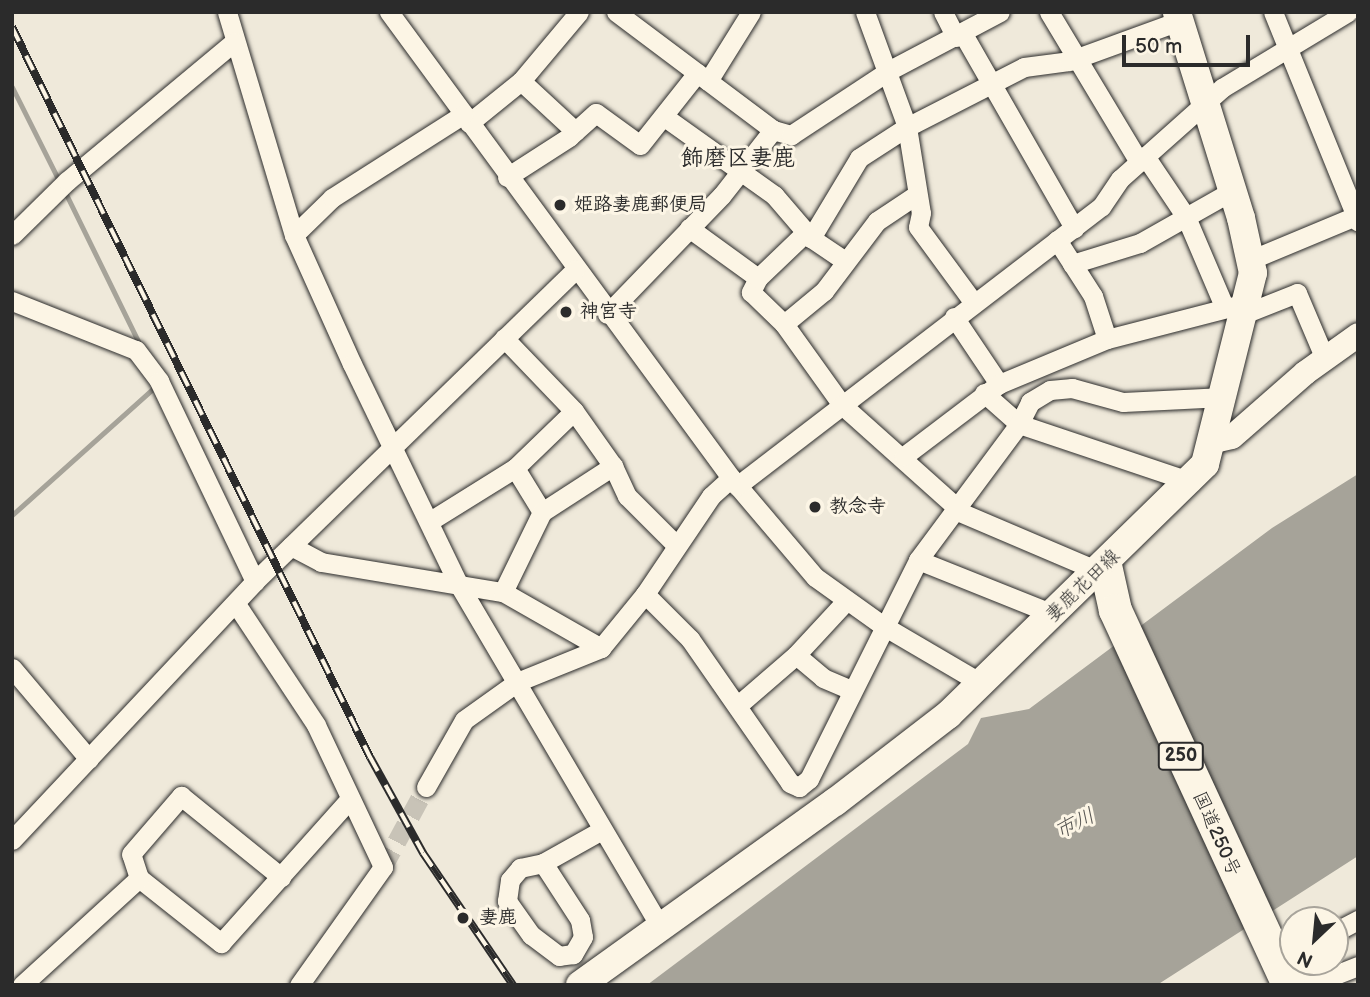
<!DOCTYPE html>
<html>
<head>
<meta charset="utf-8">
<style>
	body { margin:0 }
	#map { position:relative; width:1370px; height:997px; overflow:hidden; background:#efe9da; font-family:"Balsamiq Sans","Klee One",sans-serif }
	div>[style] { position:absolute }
	.water>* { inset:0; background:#a6a399 }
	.stream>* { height:5px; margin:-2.5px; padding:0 2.5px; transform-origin:2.5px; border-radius:2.5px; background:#a6a399 }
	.minor-tunnel>* { height:19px; margin-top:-9.5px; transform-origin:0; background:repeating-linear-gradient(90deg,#c8c3b7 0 19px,transparent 0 29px) }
	.roads { filter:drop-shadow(0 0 2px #2b2b2b) drop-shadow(0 0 2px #2b2b2b) }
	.minor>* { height:19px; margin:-9.5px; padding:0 9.5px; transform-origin:9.5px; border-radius:9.5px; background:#fcf5e5 }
	.tertiary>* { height:24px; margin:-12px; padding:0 12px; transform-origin:12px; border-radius:12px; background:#fcf5e5 }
	.secondary>* { height:28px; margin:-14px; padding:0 14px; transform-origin:14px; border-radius:14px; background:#fcf5e5 }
	.trunk>* { height:33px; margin:-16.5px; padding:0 16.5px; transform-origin:16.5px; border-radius:16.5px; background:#fcf5e5 }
	.rail>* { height:8px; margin-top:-4px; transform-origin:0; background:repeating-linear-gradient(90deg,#fcf5e5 0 16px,#2b2b2b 0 32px); box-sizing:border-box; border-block:2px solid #2b2b2b }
	.dots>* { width:19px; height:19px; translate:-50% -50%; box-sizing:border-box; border:4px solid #fcf5e5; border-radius:50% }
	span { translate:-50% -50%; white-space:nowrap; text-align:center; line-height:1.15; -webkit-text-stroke:6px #fcf5e5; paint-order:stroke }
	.shield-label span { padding:2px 5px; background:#fcf5e5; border:2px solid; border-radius:5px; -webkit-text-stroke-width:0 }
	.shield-label { font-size:18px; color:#2b2b2b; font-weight:700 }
	.poi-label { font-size:19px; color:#2b2b2b; font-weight:700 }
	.left { translate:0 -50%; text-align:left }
	.street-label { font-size:19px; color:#2b2b2b }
	.water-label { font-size:21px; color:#565552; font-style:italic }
	.quarter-label { font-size:23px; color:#2b2b2b; font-weight:700 }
	.frame { position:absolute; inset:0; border:14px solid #2b2b2b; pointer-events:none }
	.north { position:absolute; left:1279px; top:906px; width:70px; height:70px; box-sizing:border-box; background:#fcf5e5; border:2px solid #a8a49b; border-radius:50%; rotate:206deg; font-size:19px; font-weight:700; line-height:28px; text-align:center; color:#2b2b2b }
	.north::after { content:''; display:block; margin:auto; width:24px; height:32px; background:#2b2b2b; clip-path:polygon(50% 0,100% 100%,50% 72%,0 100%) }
	.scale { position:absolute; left:1122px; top:35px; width:128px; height:32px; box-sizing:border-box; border:4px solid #2b2b2b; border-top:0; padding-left:9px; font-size:21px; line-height:24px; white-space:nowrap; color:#2b2b2b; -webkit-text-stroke:5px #fcf5e5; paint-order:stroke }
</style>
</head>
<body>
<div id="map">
	<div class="water">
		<i style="clip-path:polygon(1358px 474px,1358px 856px,1157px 985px,647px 985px,968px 744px,981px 718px,1029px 709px,1272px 528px)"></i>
	</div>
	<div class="stream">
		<i style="left:12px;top:87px;width:105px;rotate:63.4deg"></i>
		<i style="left:64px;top:190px;width:173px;rotate:63.9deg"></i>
		<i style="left:12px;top:515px;width:195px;rotate:-41.9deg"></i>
	</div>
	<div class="minor-tunnel">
		<i style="left:383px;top:867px;width:91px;rotate:-61.7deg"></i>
	</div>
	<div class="roads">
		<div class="minor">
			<i style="left:227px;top:12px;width:233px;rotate:73.3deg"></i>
			<i style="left:294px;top:235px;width:141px;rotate:65.8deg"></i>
			<i style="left:352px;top:364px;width:246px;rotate:64.2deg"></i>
			<i style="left:459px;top:585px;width:394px;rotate:59.5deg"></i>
			<i style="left:389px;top:12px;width:578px;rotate:53.72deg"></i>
			<i style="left:731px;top:478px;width:130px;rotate:49.7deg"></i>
			<i style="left:815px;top:577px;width:82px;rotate:35.6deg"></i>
			<i style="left:882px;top:625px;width:115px;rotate:30.4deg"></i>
			<i style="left:616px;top:12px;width:196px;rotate:36.9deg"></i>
			<i style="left:773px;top:130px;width:19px;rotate:16deg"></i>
			<i style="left:791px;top:135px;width:118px;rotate:-33.3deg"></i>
			<i style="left:890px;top:70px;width:124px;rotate:-27.8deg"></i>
			<i style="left:865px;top:12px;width:122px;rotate:69.9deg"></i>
			<i style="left:907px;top:127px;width:87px;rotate:80.8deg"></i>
			<i style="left:921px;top:213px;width:14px;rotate:102deg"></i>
			<i style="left:918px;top:227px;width:93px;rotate:53.7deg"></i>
			<i style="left:943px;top:12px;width:28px;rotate:63deg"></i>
			<i style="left:1049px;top:12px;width:175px;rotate:59deg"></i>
			<i style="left:1273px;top:12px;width:226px;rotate:67.9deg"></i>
			<i style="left:963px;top:34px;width:224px;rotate:60.2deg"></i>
			<i style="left:521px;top:81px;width:74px;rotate:42.8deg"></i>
			<i style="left:708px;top:81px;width:81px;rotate:-58.1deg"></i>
			<i style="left:666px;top:118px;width:133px;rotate:35.5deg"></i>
			<i style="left:774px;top:195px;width:57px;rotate:49.3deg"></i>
			<i style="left:811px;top:238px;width:41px;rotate:34.1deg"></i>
			<i style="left:469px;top:123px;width:67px;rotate:-38.9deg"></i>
			<i style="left:521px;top:81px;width:90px;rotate:-50deg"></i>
			<i style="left:1145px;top:156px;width:73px;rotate:56.1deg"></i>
			<i style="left:1186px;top:217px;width:97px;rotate:66.9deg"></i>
			<i style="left:507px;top:177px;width:74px;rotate:-32.8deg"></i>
			<i style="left:569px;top:137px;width:36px;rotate:-42deg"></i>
			<i style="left:596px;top:113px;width:54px;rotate:36deg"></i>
			<i style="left:640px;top:145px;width:92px;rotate:-51.6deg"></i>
			<i style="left:689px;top:228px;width:85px;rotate:35.9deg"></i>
			<i style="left:758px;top:278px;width:16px;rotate:117deg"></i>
			<i style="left:751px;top:292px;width:46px;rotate:44.1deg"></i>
			<i style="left:784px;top:324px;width:100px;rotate:54.4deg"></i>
			<i style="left:842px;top:405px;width:152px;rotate:41.8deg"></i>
			<i style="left:12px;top:235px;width:77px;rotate:-44.5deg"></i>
			<i style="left:67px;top:181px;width:217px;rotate:-39.8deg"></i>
			<i style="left:294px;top:235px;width:53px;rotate:-44.2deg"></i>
			<i style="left:332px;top:198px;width:156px;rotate:-32.5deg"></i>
			<i style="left:811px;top:238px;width:93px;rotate:-59deg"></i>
			<i style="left:859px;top:158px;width:57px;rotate:-32.9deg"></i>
			<i style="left:907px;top:127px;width:131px;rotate:-27.1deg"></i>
			<i style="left:1024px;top:67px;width:45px;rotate:-7.6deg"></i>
			<i style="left:1069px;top:61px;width:117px;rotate:-20deg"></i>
			<i style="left:1057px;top:240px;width:67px;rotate:57.3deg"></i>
			<i style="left:1093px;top:296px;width:45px;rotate:72deg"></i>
			<i style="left:1250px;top:260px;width:117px;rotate:-22.6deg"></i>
			<i style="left:1072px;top:264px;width:71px;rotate:-17.2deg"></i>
			<i style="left:1140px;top:243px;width:106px;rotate:-29.5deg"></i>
			<i style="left:758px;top:278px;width:66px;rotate:-43.8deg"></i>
			<i style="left:12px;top:301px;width:133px;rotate:21.6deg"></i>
			<i style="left:136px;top:350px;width:39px;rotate:53deg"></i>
			<i style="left:159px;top:381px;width:222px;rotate:64.4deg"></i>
			<i style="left:607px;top:314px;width:165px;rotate:-46deg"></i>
			<i style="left:722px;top:195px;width:83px;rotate:-51.9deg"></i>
			<i style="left:1244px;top:314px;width:57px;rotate:-21.6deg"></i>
			<i style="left:1297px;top:293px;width:72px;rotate:67deg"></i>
			<i style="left:954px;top:317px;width:81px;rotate:56.1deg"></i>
			<i style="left:784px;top:324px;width:52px;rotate:-39.5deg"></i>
			<i style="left:824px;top:291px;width:88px;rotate:-52.9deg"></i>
			<i style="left:877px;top:221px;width:47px;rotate:-33.7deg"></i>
			<i style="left:504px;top:338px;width:101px;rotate:46.2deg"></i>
			<i style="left:574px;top:411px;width:67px;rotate:54.7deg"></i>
			<i style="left:613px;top:466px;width:33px;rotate:65deg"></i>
			<i style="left:627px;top:496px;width:68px;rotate:45deg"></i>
			<i style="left:984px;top:393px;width:47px;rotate:41.5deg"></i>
			<i style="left:1019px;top:424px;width:182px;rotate:18.6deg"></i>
			<i style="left:904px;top:456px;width:119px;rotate:-37.2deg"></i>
			<i style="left:999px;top:384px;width:117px;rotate:-22.6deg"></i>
			<i style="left:1107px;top:339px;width:144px;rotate:-14.5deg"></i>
			<i style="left:515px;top:468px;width:52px;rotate:58.5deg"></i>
			<i style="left:737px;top:486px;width:459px;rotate:-37.5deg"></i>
			<i style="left:1101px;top:207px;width:34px;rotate:-56deg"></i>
			<i style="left:1120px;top:179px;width:137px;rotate:-41.7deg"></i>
			<i style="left:1222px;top:88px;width:147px;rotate:-31.1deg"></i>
			<i style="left:955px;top:510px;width:155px;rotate:23.1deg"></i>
			<i style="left:430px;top:521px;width:100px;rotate:-31.9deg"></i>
			<i style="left:515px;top:468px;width:82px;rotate:-44deg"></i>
			<i style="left:291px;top:546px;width:34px;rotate:28deg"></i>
			<i style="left:321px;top:562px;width:184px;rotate:9.4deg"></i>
			<i style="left:503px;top:592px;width:113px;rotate:29.7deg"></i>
			<i style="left:918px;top:560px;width:145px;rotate:21.8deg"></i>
			<i style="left:503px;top:592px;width:89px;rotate:-64deg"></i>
			<i style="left:542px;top:512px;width:85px;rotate:-32.9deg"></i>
			<i style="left:645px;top:594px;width:64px;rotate:45deg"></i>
			<i style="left:690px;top:639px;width:175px;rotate:55.2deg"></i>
			<i style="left:790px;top:783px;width:10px;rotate:24deg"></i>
			<i style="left:799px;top:787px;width:13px;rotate:-39deg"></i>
			<i style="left:809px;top:779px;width:245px;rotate:-63.5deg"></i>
			<i style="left:918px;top:560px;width:169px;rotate:-53.4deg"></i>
			<i style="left:1019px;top:424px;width:25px;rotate:-63deg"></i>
			<i style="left:1030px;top:402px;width:23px;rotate:-31deg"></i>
			<i style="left:1050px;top:390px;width:22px;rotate:-5deg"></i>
			<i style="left:1072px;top:388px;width:53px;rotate:15.4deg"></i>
			<i style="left:1123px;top:402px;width:101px;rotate:-2.8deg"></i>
			<i style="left:236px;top:604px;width:145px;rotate:56.5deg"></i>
			<i style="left:316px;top:725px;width:157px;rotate:64.7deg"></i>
			<i style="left:383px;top:867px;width:145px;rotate:125.4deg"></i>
			<i style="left:796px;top:655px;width:35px;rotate:40deg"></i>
			<i style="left:823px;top:678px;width:30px;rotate:23deg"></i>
			<i style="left:12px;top:668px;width:119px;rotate:49.8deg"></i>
			<i style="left:737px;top:706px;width:78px;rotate:-40.8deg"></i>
			<i style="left:796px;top:655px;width:74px;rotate:-47.2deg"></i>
			<i style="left:426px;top:787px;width:77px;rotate:-60.4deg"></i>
			<i style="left:464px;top:720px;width:65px;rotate:-35.6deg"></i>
			<i style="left:517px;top:682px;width:91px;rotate:-22deg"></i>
			<i style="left:601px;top:648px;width:70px;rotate:-50.8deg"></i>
			<i style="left:645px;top:594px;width:118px;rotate:-56deg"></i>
			<i style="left:711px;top:496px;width:27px;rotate:-42deg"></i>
			<i style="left:12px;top:840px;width:355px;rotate:-46.8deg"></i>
			<i style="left:255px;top:581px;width:446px;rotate:-44.2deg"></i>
			<i style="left:543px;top:863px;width:68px;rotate:57deg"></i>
			<i style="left:580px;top:920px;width:17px;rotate:80deg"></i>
			<i style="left:583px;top:937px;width:20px;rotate:120deg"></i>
			<i style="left:573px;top:954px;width:14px;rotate:172deg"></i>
			<i style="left:559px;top:956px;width:35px;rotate:-143deg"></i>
			<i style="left:531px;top:935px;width:42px;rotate:-125.2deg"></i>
			<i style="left:507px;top:901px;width:21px;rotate:-82deg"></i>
			<i style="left:510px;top:880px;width:16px;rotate:-50deg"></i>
			<i style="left:520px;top:868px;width:24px;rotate:-12deg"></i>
			<i style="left:543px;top:863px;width:65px;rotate:-29.3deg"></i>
			<i style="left:139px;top:878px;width:105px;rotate:38.4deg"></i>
			<i style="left:221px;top:943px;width:192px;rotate:-48.2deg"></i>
			<i style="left:1335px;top:932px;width:26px;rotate:-28deg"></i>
			<i style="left:1299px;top:962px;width:24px;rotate:123deg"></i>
			<i style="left:1286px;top:982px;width:26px;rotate:4deg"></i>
			<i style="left:1312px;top:984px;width:49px;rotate:-21.4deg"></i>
			<i style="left:22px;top:985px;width:159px;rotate:-42.4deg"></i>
			<i style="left:139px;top:878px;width:25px;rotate:-108deg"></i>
			<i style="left:131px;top:854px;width:77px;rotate:-49.2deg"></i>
			<i style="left:181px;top:796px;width:129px;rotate:39deg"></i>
		</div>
		<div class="tertiary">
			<i style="left:1214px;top:441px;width:18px;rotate:-13deg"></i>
			<i style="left:1232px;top:437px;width:97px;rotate:-41.2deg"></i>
			<i style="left:1305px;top:373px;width:65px;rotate:-35.6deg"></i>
		</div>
		<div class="secondary">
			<i style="left:580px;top:985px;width:314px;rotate:-35.7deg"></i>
			<i style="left:835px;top:802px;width:143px;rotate:-37.6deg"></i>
			<i style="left:948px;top:715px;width:359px;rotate:-44.3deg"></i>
			<i style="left:1205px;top:464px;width:197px;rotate:-75.9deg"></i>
			<i style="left:1253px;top:273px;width:56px;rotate:-102.3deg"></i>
			<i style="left:1241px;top:218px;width:216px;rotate:-107.3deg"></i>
		</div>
		<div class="trunk">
			<i style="left:1105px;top:565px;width:46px;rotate:77.5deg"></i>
			<i style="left:1115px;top:610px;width:413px;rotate:65.2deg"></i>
		</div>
	</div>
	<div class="rail">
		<i style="left:12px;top:27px;width:813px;rotate:63.88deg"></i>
		<i style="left:370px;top:757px;width:110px;rotate:61.1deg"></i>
		<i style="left:423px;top:853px;width:160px;rotate:55.7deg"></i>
	</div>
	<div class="dots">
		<i style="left:560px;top:205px;background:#2b2b2b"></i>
		<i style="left:566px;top:312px;background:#2b2b2b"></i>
		<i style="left:815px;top:507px;background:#2b2b2b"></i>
		<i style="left:463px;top:918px;background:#2b2b2b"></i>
	</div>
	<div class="shield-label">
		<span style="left:1181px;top:756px">250</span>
	</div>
	<div class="poi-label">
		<span class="left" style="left:574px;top:205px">姫路妻鹿郵便局</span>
		<span class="left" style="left:580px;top:312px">神宮寺</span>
		<span class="left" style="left:829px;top:507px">教念寺</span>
		<span class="left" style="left:479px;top:918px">妻鹿</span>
	</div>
	<div class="street-label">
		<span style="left:1083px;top:586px;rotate:-44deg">妻鹿花田線</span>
		<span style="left:1216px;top:834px;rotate:66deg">国道250号</span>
	</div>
	<div class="water-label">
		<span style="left:1075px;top:824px;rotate:-26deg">市川</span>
	</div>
	<div class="quarter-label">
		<span style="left:738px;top:158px">飾磨区妻鹿</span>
	</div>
	<div class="frame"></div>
	<div class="north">N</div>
	<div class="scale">50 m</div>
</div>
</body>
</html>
